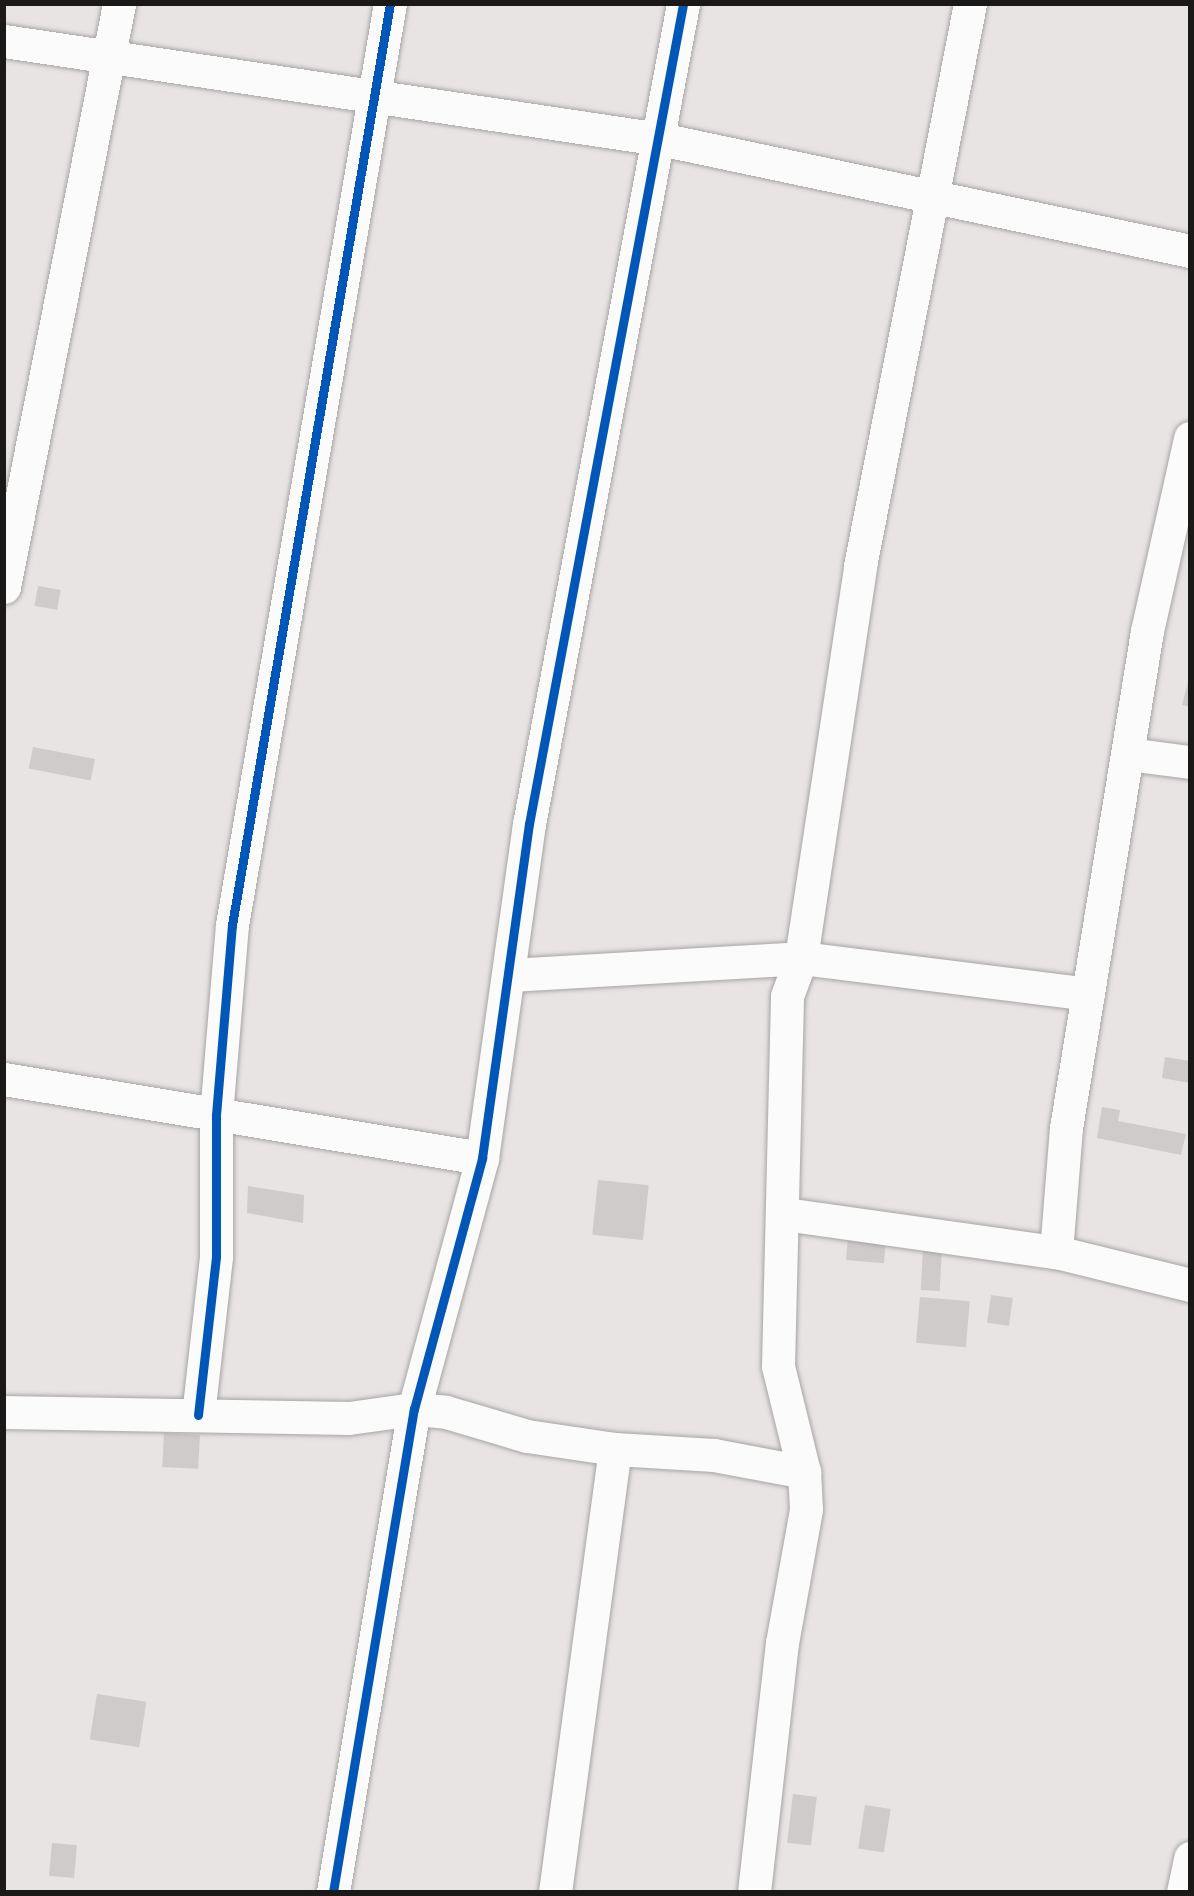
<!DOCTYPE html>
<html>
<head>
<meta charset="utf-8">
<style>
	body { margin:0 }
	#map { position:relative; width:1194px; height:1896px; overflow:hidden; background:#e7e4e3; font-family:"IBM Plex Sans",sans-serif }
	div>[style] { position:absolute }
	.building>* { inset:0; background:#cecbca; transform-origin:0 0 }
	.roads { filter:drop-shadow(0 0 2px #a7a4a4) drop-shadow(0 0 2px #a7a4a4) }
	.minor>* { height:33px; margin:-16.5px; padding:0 16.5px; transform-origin:16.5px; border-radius:16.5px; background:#fbfbfb }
	.cycleway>* { height:9px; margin:-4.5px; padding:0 4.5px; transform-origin:4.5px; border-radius:4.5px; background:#0057b8 }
	span { translate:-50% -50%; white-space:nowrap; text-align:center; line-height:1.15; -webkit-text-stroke:4.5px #f6f0ef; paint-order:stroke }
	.frame { position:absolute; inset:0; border:6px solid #1b1918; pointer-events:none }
</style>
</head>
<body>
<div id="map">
	<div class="building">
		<i style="left:38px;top:586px;width:23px;height:20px;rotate:10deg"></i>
		<i style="clip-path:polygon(1189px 678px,1190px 678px,1190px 707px,1182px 705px)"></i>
		<i style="left:33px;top:747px;width:63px;height:22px;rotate:11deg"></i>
		<i style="clip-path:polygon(1165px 1057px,1190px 1061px,1190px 1083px,1162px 1078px)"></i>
		<i style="clip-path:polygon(1102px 1107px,1120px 1110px,1118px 1121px,1186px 1134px,1181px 1155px,1097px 1138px)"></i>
		<i style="left:598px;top:1180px;width:51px;height:55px;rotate:6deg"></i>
		<i style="clip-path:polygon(248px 1186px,304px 1195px,303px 1223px,247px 1213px)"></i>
		<i style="left:848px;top:1237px;width:38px;height:23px;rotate:5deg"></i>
		<i style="left:923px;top:1247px;width:19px;height:43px;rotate:3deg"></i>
		<i style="left:991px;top:1295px;width:22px;height:28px;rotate:8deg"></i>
		<i style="left:920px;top:1297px;width:50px;height:46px;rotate:5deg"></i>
		<i style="left:164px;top:1433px;width:36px;height:34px;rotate:3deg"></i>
		<i style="left:97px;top:1694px;width:50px;height:46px;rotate:9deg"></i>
		<i style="left:793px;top:1794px;width:24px;height:49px;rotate:7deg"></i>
		<i style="left:865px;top:1805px;width:26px;height:44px;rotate:9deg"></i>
		<i style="left:52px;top:1843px;width:25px;height:33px;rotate:5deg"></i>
	</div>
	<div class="roads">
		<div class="minor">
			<i style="left:4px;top:41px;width:663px;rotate:8.5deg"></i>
			<i style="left:660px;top:139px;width:542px;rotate:11.93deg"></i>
			<i style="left:4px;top:587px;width:594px;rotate:-78.84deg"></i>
			<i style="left:1128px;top:754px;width:63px;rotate:7.4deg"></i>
			<i style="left:509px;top:975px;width:292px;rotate:-3.3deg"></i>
			<i style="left:801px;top:958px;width:396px;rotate:-81.4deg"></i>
			<i style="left:860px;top:566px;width:573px;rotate:-78.93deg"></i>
			<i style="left:4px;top:1079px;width:484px;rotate:9.4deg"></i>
			<i style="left:784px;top:1214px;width:275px;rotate:8deg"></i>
			<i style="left:1056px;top:1252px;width:138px;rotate:13.8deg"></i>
			<i style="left:1056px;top:1252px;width:124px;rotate:-85.4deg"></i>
			<i style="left:1066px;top:1128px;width:504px;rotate:-80.74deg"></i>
			<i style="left:1147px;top:631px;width:198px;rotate:-77.4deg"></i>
			<i style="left:4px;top:1412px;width:345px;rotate:1deg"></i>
			<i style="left:349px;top:1418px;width:66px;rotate:-7.9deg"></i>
			<i style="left:414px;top:1409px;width:32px;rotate:5deg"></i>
			<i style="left:446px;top:1412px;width:84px;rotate:16.5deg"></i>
			<i style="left:527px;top:1436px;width:89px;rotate:8.4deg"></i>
			<i style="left:615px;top:1449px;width:99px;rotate:3.5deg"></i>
			<i style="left:714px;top:1455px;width:92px;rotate:10.7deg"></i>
			<i style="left:198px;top:1415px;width:160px;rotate:-83.5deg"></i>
			<i style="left:216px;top:1256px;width:141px;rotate:-90deg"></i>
			<i style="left:216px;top:1115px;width:191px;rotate:-85.2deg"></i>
			<i style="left:232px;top:925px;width:934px;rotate:-80.27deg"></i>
			<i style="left:333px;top:1892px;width:490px;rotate:-80.5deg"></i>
			<i style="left:414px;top:1409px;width:260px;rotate:-74.8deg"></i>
			<i style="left:482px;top:1158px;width:337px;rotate:-82deg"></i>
			<i style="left:529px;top:824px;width:834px;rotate:-79.36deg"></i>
			<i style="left:555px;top:1892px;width:447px;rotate:-82.3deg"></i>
			<i style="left:754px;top:1892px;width:251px;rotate:-83.6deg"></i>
			<i style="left:782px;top:1643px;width:136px;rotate:-79.8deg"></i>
			<i style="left:806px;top:1509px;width:37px;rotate:-93deg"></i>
			<i style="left:804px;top:1472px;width:109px;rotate:-103.8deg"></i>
			<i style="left:778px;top:1366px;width:370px;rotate:-88.6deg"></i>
			<i style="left:787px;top:996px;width:40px;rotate:-69.8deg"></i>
			<i style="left:801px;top:958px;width:289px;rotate:7.1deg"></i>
			<i style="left:1183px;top:1892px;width:35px;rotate:-78deg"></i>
		</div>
	</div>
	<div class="cycleway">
		<i style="left:198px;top:1415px;width:160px;rotate:-83.5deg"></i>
		<i style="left:216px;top:1256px;width:141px;rotate:-90deg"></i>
		<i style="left:216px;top:1115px;width:191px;rotate:-85.2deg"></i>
		<i style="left:232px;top:925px;width:934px;rotate:-80.27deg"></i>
		<i style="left:333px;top:1892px;width:490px;rotate:-80.5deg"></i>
		<i style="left:414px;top:1409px;width:260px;rotate:-74.8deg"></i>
		<i style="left:482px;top:1158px;width:337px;rotate:-82deg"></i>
		<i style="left:529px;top:824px;width:834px;rotate:-79.36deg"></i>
	</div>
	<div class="frame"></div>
</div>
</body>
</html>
